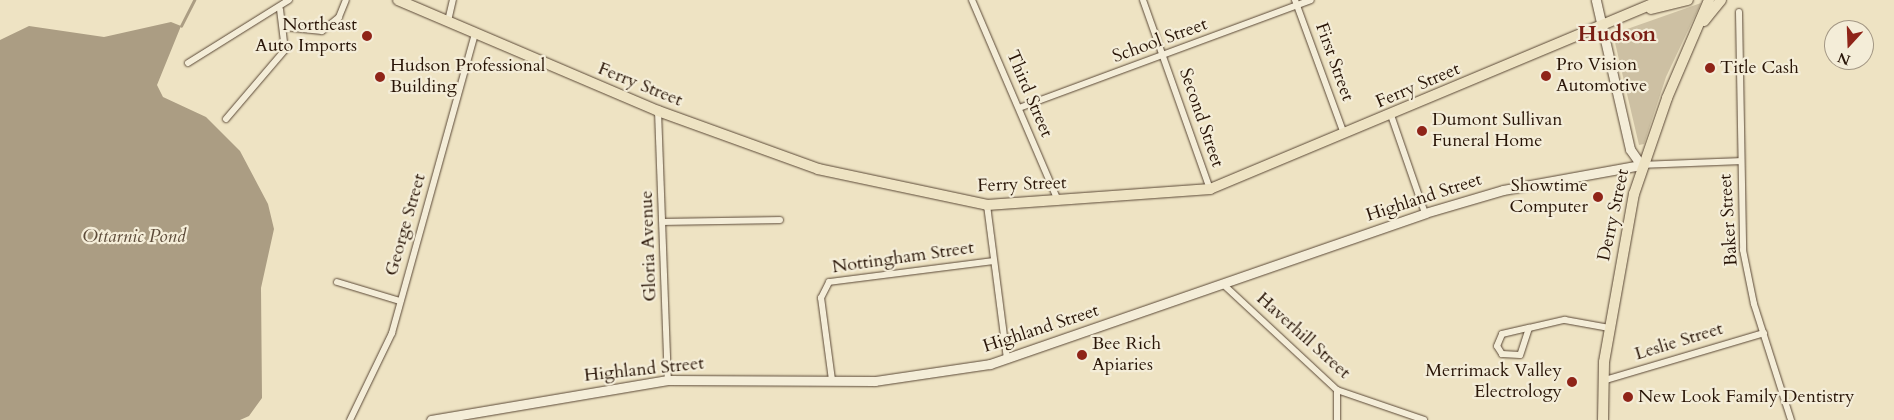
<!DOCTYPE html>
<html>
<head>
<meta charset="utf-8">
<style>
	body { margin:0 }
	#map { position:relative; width:1894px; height:420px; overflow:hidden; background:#eee3c3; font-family:Cardo,serif }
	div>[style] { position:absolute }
	.green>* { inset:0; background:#cdc0a3 }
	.water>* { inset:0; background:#ab9d83 }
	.stream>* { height:2.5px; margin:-1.25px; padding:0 1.25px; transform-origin:1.25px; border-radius:1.25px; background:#ab9d83 }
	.roads { filter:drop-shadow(0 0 1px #5a4836) drop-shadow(0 0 1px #5a4836) }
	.street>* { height:6px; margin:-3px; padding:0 3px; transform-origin:3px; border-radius:3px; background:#f4edd8 }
	.secondary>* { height:9px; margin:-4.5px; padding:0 4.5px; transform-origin:4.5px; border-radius:4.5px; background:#f4edd8 }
	.primary>* { height:10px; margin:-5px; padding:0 5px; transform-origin:5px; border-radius:5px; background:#eee3c3 }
	.dots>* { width:14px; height:14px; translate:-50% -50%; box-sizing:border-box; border:2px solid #f4edd8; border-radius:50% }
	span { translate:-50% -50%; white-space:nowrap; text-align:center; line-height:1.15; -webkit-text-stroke:4.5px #f4edd8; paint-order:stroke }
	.poi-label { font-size:18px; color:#291507 }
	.right { translate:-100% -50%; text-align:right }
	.left { translate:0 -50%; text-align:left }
	.street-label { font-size:18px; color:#291507 }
	.water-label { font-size:19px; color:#5d4b39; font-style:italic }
	.district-label { font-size:22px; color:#7a1f14; font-weight:700 }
	.north { position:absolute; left:1824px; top:20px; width:50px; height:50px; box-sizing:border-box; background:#f4edd8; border:1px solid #a39784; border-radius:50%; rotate:200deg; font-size:14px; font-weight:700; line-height:20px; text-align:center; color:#291507 }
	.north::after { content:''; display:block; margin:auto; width:18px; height:22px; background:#8f2418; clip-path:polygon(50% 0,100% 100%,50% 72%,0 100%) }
</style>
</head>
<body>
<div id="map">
	<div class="green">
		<i style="clip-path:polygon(1701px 3px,1666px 77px,1644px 144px,1639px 145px,1613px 34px)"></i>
	</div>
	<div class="water">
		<i style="clip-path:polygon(171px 22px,181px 26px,157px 85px,163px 97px,206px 117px,240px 151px,268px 204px,274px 229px,261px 288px,262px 398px,249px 416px,240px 420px,0 420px,0 40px,29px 26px,104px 37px)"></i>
	</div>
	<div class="stream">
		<i style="left:181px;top:26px;width:29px;rotate:-63deg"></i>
	</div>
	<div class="roads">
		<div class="street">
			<i style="left:972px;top:0;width:219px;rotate:66.8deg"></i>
			<i style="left:1143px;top:0;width:201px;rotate:70.5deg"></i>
			<i style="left:1295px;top:0;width:143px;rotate:69.9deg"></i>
			<i style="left:1739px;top:12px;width:238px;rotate:89deg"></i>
			<i style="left:1743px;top:250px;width:55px;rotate:78.5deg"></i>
			<i style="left:1754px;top:304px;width:122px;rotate:72.3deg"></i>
			<i style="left:448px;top:21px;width:22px;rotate:-77deg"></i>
			<i style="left:284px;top:27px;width:38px;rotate:6deg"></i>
			<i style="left:322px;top:31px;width:22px;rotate:-39deg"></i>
			<i style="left:339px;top:17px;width:18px;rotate:-68deg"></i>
			<i style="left:188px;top:63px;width:119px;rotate:-32deg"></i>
			<i style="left:1019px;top:108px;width:311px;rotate:-20.3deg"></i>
			<i style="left:658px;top:111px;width:269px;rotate:87.9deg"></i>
			<i style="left:1391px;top:115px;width:104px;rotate:70.9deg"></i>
			<i style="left:226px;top:119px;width:91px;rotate:-49.5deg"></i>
			<i style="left:285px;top:50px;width:41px;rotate:-97deg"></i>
			<i style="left:1642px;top:165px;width:98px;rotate:-2.3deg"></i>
			<i style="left:987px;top:205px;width:156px;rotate:82.6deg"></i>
			<i style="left:663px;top:222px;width:117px;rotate:-1deg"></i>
			<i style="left:337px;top:282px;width:66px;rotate:16.8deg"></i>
			<i style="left:1224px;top:285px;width:154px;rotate:42.9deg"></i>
			<i style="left:1337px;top:390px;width:92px;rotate:19deg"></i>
			<i style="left:1529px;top:328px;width:28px;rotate:108deg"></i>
			<i style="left:1520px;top:355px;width:18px;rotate:-177deg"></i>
			<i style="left:1502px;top:354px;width:9px;rotate:-122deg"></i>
			<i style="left:1497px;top:346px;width:13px;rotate:-67deg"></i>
			<i style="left:1502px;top:334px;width:28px;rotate:-13deg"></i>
			<i style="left:1529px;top:328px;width:37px;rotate:-13deg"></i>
			<i style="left:1565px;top:320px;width:45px;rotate:10.3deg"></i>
			<i style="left:832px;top:380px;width:83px;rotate:-97.6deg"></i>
			<i style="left:821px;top:298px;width:18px;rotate:-63deg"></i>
			<i style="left:829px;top:282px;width:165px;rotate:-7.3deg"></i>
			<i style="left:1602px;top:381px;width:169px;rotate:-16.5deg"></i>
			<i style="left:350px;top:420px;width:97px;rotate:-64.2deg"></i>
			<i style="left:392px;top:333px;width:311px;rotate:-74.5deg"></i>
			<i style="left:1337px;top:420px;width:30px;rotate:-90deg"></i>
		</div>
		<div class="secondary">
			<i style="left:431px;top:420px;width:240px;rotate:-9.6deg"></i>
			<i style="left:668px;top:380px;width:207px;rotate:0.3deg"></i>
			<i style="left:875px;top:381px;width:116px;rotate:-8.4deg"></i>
			<i style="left:990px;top:364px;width:460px;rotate:-19.1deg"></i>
			<i style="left:1425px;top:213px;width:81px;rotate:-16.4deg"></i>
			<i style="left:1503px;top:190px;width:140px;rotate:-10.3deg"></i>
			<i style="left:1641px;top:165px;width:19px;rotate:-125deg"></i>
			<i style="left:1630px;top:149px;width:153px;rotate:-102.9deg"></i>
		</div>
		<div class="primary">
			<i style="left:398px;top:0;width:283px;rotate:23.1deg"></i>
			<i style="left:658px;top:111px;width:170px;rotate:19.9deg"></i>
			<i style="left:818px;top:169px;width:173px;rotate:12deg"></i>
			<i style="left:987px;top:205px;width:224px;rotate:-4.1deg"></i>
			<i style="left:1210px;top:189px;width:490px;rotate:-22.7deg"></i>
			<i style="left:1651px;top:9px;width:38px;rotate:-14deg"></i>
			<i style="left:1704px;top:21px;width:27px;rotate:-51deg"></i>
			<i style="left:1603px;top:420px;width:58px;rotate:-89deg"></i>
			<i style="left:1604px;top:362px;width:171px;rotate:-79.9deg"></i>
			<i style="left:1634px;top:194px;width:102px;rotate:-71deg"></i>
			<i style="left:1667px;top:98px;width:107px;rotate:-66.8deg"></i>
		</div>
	</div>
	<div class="dots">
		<i style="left:367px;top:36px;background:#8f2418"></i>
		<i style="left:1710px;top:68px;background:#8f2418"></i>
		<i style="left:1546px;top:76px;background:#8f2418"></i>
		<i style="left:380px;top:77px;background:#8f2418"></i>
		<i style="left:1422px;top:131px;background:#8f2418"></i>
		<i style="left:1598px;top:197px;background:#8f2418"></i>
		<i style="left:1082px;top:355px;background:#8f2418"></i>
		<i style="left:1572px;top:382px;background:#8f2418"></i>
		<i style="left:1628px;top:397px;background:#8f2418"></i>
	</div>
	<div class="poi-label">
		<span class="right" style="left:357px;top:36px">Northeast<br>Auto Imports</span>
		<span class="left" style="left:1556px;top:76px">Pro Vision<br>Automotive</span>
		<span class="left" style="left:390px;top:77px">Hudson Professional<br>Building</span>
		<span class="left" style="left:1720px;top:68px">Title Cash</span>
		<span class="left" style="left:1432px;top:131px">Dumont Sullivan<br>Funeral Home</span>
		<span class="right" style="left:1588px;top:197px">Showtime<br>Computer</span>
		<span class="left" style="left:1092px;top:355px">Bee Rich<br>Apiaries</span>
		<span class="right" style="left:1562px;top:382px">Merrimack Valley<br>Electrology</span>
		<span class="left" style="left:1638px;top:397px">New Look Family Dentistry</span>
	</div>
	<div class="street-label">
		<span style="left:1160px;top:41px;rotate:-20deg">School Street</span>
		<span style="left:1334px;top:62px;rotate:70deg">First Street</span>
		<span style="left:640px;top:85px;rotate:22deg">Ferry Street</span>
		<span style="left:1418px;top:86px;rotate:-23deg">Ferry Street</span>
		<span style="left:1029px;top:94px;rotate:67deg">Third Street</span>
		<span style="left:1201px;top:118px;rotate:71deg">Second Street</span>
		<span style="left:1022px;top:185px;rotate:-2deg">Ferry Street</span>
		<span style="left:1424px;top:198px;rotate:-18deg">Highland Street</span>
		<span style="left:1614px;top:215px;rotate:-78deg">Derry Street</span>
		<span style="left:1729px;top:220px;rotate:-94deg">Baker Street</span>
		<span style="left:406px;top:225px;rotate:-74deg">George Street</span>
		<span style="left:649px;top:246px;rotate:-92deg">Gloria Avenue</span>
		<span style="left:903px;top:258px;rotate:-8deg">Nottingham Street</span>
		<span style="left:1041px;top:329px;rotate:-18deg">Highland Street</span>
		<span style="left:1303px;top:336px;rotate:42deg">Haverhill Street</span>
		<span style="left:1679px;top:342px;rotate:-17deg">Leslie Street</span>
		<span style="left:644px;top:370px;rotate:-6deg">Highland Street</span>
	</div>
	<div class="water-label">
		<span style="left:134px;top:237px">Ottarnic Pond</span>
	</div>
	<div class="district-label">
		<span style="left:1617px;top:35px">Hudson</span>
	</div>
	<div class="north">N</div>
</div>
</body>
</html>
